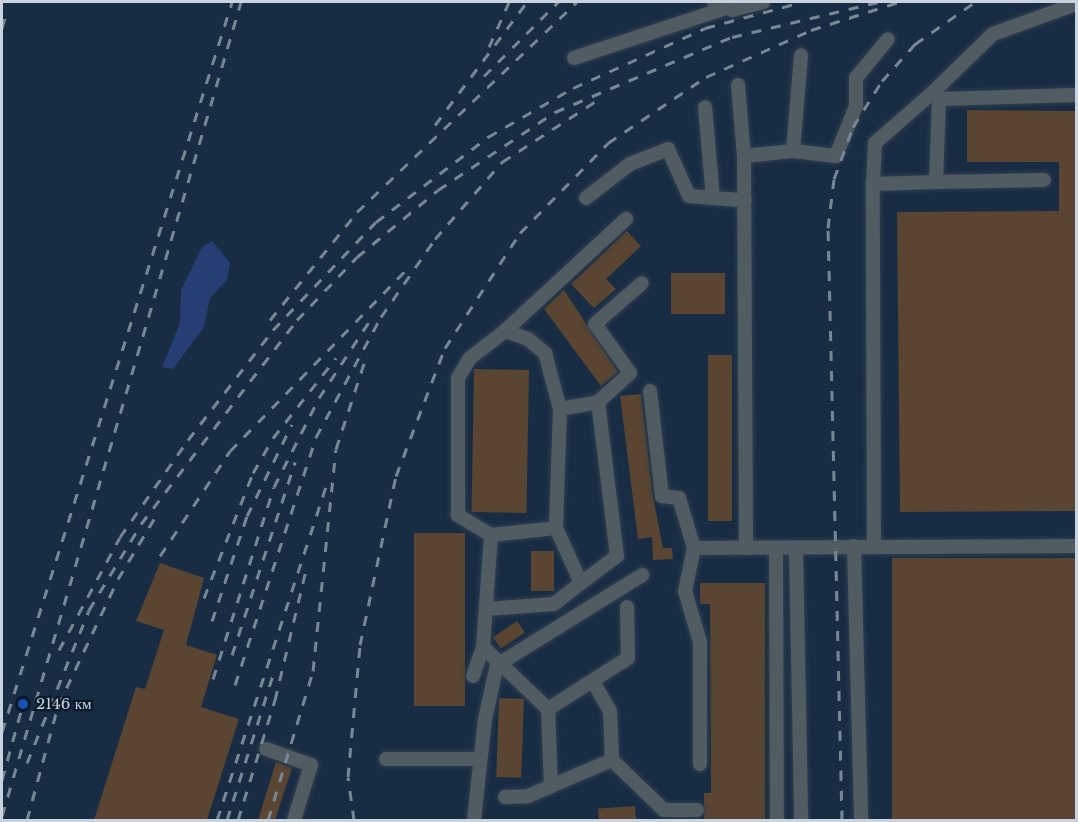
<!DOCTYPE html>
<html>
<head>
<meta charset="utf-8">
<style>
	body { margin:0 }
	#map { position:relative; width:1078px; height:822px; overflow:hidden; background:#132335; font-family:"Libre Baskerville",serif }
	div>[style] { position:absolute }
	.built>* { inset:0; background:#182c43; transform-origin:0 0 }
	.water>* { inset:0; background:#273e74 }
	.building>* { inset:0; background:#594532; transform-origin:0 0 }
	.roads { filter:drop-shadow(0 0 2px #303f50) drop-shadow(0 0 2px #303f50) }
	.minor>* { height:14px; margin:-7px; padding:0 7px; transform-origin:7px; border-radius:7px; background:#505b62 }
	.rail>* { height:3px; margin-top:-1.5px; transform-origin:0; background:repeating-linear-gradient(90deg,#798795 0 10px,transparent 0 20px) }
	.dots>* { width:16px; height:16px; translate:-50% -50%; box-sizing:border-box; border:3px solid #091a2b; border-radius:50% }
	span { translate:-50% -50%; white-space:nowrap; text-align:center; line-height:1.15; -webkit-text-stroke:4.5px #091a2b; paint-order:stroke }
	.poi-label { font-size:15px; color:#c8d3df }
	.left { translate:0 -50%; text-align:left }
	.frame { position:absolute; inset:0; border:3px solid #c8d3df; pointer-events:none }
</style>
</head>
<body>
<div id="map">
	<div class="built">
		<i style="left:2px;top:2px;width:1074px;height:818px"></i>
	</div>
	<div class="water">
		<i style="clip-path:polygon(212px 241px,230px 263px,227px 280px,210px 298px,204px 327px,173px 369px,162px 367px,180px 323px,181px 290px,202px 247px)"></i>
	</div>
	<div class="building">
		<i style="clip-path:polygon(967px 110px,1077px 111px,1077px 511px,900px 512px,897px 212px,1059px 211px,1059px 162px,967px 162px)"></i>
		<i style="clip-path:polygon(627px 231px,641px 246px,606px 279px,616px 289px,594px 308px,571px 284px)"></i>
		<i style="left:725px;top:273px;width:41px;height:54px;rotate:90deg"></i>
		<i style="clip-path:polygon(564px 290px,618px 372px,601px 386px,544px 309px)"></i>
		<i style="left:708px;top:355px;width:24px;height:166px"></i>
		<i style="left:474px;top:369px;width:55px;height:143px;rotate:1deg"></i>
		<i style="clip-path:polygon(641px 394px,653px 497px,663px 548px,672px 548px,673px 559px,653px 560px,652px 537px,638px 539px,620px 396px)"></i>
		<i style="left:414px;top:533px;width:51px;height:173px"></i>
		<i style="left:531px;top:551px;width:23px;height:40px"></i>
		<i style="left:1077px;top:558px;width:262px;height:185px;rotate:90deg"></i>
		<i style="clip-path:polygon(160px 563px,204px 578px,186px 645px,217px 655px,201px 707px,239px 719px,207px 820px,94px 820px,136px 687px,145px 689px,164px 630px,136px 621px)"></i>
		<i style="clip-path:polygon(700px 583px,765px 583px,765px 820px,704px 820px,704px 793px,711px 793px,710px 604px,700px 604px)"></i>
		<i style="left:517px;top:621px;width:14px;height:29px;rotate:56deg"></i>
		<i style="left:499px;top:698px;width:25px;height:79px;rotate:2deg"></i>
		<i style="clip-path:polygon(276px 762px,292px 768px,275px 820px,258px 820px)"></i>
		<i style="left:635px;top:806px;width:14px;height:37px;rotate:86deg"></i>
	</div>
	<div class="roads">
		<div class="minor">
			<i style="left:714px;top:2px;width:20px;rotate:24deg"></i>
			<i style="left:732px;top:10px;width:32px;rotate:-14deg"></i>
			<i style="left:574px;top:58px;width:157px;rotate:-18.2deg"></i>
			<i style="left:738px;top:85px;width:71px;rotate:85.2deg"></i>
			<i style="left:744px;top:156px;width:392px;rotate:89.7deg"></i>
			<i style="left:939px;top:99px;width:137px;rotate:-1.7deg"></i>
			<i style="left:793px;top:151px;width:96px;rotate:-85.2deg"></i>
			<i style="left:744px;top:156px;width:49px;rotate:-5.8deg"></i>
			<i style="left:793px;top:151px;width:43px;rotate:6.6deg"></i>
			<i style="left:836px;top:156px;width:54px;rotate:-68.2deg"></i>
			<i style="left:856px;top:106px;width:28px;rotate:-90deg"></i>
			<i style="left:856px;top:78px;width:50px;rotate:-50.6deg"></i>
			<i style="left:936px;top:182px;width:108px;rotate:-1.1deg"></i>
			<i style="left:873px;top:184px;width:41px;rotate:-87.2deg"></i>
			<i style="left:875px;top:143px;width:74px;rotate:-41.2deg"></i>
			<i style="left:586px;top:198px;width:56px;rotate:-37.7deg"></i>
			<i style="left:630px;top:164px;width:41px;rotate:-21.5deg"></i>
			<i style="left:668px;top:149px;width:51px;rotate:65.9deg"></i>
			<i style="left:689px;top:196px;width:24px;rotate:5deg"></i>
			<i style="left:713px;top:198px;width:91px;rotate:-95deg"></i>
			<i style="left:713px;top:198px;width:32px;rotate:4deg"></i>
			<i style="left:650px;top:391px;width:106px;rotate:83.5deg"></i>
			<i style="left:662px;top:496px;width:17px;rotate:7deg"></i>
			<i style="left:679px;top:498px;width:52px;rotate:73.3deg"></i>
			<i style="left:694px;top:548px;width:382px;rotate:-0.3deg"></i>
			<i style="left:560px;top:409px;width:58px;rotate:-105deg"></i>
			<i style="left:545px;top:353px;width:22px;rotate:-141deg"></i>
			<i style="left:528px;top:339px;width:24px;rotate:-161deg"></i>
			<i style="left:505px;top:331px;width:165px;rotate:-42.8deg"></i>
			<i style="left:491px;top:535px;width:39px;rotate:-149deg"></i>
			<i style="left:458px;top:515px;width:137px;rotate:-90deg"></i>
			<i style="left:458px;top:378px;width:23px;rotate:-59deg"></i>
			<i style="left:470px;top:358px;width:44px;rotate:-37.6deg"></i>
			<i style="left:854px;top:546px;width:274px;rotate:88.5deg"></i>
			<i style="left:874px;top:546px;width:362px;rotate:-90.2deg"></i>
			<i style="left:873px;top:184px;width:63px;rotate:-1.8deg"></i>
			<i style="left:936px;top:182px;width:83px;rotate:-87.9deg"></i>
			<i style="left:939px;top:99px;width:9px;rotate:-148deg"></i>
			<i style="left:931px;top:94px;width:86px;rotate:-44.1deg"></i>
			<i style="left:993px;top:34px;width:88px;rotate:-19.9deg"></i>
			<i style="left:694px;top:548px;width:44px;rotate:101.8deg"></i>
			<i style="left:685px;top:591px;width:53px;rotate:73.6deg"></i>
			<i style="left:700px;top:642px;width:122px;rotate:90deg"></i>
			<i style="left:796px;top:549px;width:271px;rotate:88.9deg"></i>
			<i style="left:776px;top:550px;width:270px;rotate:89.8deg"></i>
			<i style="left:581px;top:583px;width:45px;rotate:-36.9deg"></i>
			<i style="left:617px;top:556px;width:155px;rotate:-97deg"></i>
			<i style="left:627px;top:607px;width:51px;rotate:88.9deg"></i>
			<i style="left:628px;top:658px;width:95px;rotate:147.5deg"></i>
			<i style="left:548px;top:709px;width:90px;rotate:-136.4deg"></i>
			<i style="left:483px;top:647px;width:112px;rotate:-85.9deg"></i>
			<i style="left:491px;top:535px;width:65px;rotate:-6.1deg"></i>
			<i style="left:556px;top:528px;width:119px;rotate:-88.1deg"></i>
			<i style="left:560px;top:409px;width:39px;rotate:-10deg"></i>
			<i style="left:598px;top:402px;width:43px;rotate:-42.2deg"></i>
			<i style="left:630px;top:373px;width:60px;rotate:-125.5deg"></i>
			<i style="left:595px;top:324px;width:62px;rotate:-41.1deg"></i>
			<i style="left:486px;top:609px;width:68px;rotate:-4.2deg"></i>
			<i style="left:554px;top:604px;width:34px;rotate:-38deg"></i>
			<i style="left:581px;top:583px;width:60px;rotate:-114.4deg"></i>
			<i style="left:473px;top:676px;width:31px;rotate:-71deg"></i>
			<i style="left:548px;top:709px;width:77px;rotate:87.8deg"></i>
			<i style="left:551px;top:786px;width:66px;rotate:-23.1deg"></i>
			<i style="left:612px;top:760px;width:49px;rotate:-92.3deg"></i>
			<i style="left:610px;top:711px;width:34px;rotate:-120deg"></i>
			<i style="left:266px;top:749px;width:48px;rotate:19.6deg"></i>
			<i style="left:311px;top:765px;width:58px;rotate:107.2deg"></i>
			<i style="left:386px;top:759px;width:94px"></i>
			<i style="left:612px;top:760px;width:72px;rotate:43.9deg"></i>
			<i style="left:664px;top:810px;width:33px"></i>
			<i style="left:505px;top:797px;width:23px;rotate:-2deg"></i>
			<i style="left:528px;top:796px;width:25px;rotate:-23deg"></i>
			<i style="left:474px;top:820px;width:102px;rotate:-83.8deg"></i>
			<i style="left:485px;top:719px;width:55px;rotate:-77.5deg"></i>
			<i style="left:497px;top:665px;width:171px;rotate:-31.8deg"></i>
		</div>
	</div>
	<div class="rail">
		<i style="left:2px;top:28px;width:15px;rotate:-74deg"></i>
		<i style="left:489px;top:47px;width:49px;rotate:-66deg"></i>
		<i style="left:484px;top:76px;width:105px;rotate:-45deg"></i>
		<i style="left:435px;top:125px;width:154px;rotate:-53.2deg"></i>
		<i style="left:270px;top:320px;width:139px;rotate:-51.1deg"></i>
		<i style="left:357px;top:212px;width:304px;rotate:-43.7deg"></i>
		<i style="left:160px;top:556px;width:126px;rotate:-56.3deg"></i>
		<i style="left:230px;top:451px;width:250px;rotate:-45.8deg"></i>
		<i style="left:204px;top:598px;width:134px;rotate:-68.6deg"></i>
		<i style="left:253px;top:473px;width:40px;rotate:-60.3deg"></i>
		<i style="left:273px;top:438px;width:102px;rotate:-51.8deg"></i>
		<i style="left:212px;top:621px;width:111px;rotate:-71.6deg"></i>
		<i style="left:247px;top:516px;width:102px;rotate:-63.9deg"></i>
		<i style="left:59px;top:650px;width:128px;rotate:-61.6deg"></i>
		<i style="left:120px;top:537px;width:118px;rotate:-55deg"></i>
		<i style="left:188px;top:440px;width:139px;rotate:-52.3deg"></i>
		<i style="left:273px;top:330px;width:149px;rotate:-46.4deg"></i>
		<i style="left:376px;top:222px;width:141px;rotate:-37.2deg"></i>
		<i style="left:488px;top:137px;width:98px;rotate:-30deg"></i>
		<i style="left:573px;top:88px;width:145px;rotate:-24.4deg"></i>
		<i style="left:705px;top:28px;width:100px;rotate:-15deg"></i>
		<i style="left:232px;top:655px;width:203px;rotate:-71.9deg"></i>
		<i style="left:213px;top:679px;width:201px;rotate:-72.4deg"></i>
		<i style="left:274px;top:487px;width:100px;rotate:-63.2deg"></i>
		<i style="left:319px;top:398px;width:91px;rotate:-56.7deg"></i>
		<i style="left:235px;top:685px;width:261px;rotate:-71.9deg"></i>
		<i style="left:316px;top:437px;width:136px;rotate:-61.6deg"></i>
		<i style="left:381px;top:317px;width:95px;rotate:-55.3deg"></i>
		<i style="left:435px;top:239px;width:102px;rotate:-49deg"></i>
		<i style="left:502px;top:162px;width:119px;rotate:-33deg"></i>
		<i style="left:2px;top:732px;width:765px;rotate:-72.51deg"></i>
		<i style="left:27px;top:763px;width:165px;rotate:-67.9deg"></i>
		<i style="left:89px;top:610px;width:100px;rotate:-58.8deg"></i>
		<i style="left:141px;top:524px;width:257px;rotate:-52.6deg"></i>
		<i style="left:297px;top:320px;width:87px;rotate:-46.4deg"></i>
		<i style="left:357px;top:257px;width:105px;rotate:-39.6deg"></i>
		<i style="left:438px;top:190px;width:141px;rotate:-33.7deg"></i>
		<i style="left:555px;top:112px;width:192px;rotate:-23deg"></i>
		<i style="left:732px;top:37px;width:150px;rotate:-13.5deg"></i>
		<i style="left:2px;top:780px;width:79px;rotate:-74.6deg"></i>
		<i style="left:2px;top:816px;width:848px;rotate:-73.64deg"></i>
		<i style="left:27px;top:820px;width:118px;rotate:-74.8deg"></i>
		<i style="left:58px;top:706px;width:140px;rotate:-64.7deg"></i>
		<i style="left:118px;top:579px;width:76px;rotate:-59deg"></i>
		<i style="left:217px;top:820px;width:350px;rotate:-71.9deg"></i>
		<i style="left:227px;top:820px;width:158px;rotate:-72.4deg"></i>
		<i style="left:238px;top:820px;width:126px;rotate:-72.9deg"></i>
		<i style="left:275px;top:700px;width:138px;rotate:-76.6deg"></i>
		<i style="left:268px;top:820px;width:156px;rotate:-73.2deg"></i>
		<i style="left:313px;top:671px;width:223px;rotate:-84.1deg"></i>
		<i style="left:336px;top:449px;width:100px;rotate:-71.9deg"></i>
		<i style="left:354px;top:820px;width:43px;rotate:-97.9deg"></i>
		<i style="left:348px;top:777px;width:133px;rotate:-84.8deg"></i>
		<i style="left:360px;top:645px;width:173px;rotate:-78deg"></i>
		<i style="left:396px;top:476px;width:137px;rotate:-69.1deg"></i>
		<i style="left:445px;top:348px;width:137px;rotate:-56.9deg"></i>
		<i style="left:520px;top:233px;width:126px;rotate:-45.6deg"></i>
		<i style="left:608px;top:143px;width:118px;rotate:-34deg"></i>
		<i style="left:706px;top:77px;width:115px;rotate:-24.1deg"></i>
		<i style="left:811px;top:30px;width:92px;rotate:-17.7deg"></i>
		<i style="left:842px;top:820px;width:592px;rotate:-91.35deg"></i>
		<i style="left:828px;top:228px;width:49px;rotate:-83deg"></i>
		<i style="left:834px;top:179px;width:55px;rotate:-69.9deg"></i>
		<i style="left:853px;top:127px;width:54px;rotate:-57.8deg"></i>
		<i style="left:882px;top:81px;width:50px;rotate:-48.3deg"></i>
		<i style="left:915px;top:44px;width:73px;rotate:-35deg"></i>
	</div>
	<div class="dots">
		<i style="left:23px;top:704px;background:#1a4fb4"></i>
	</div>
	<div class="poi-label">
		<span class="left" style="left:36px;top:704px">2146 км</span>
	</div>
	<div class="frame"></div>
</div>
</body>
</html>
